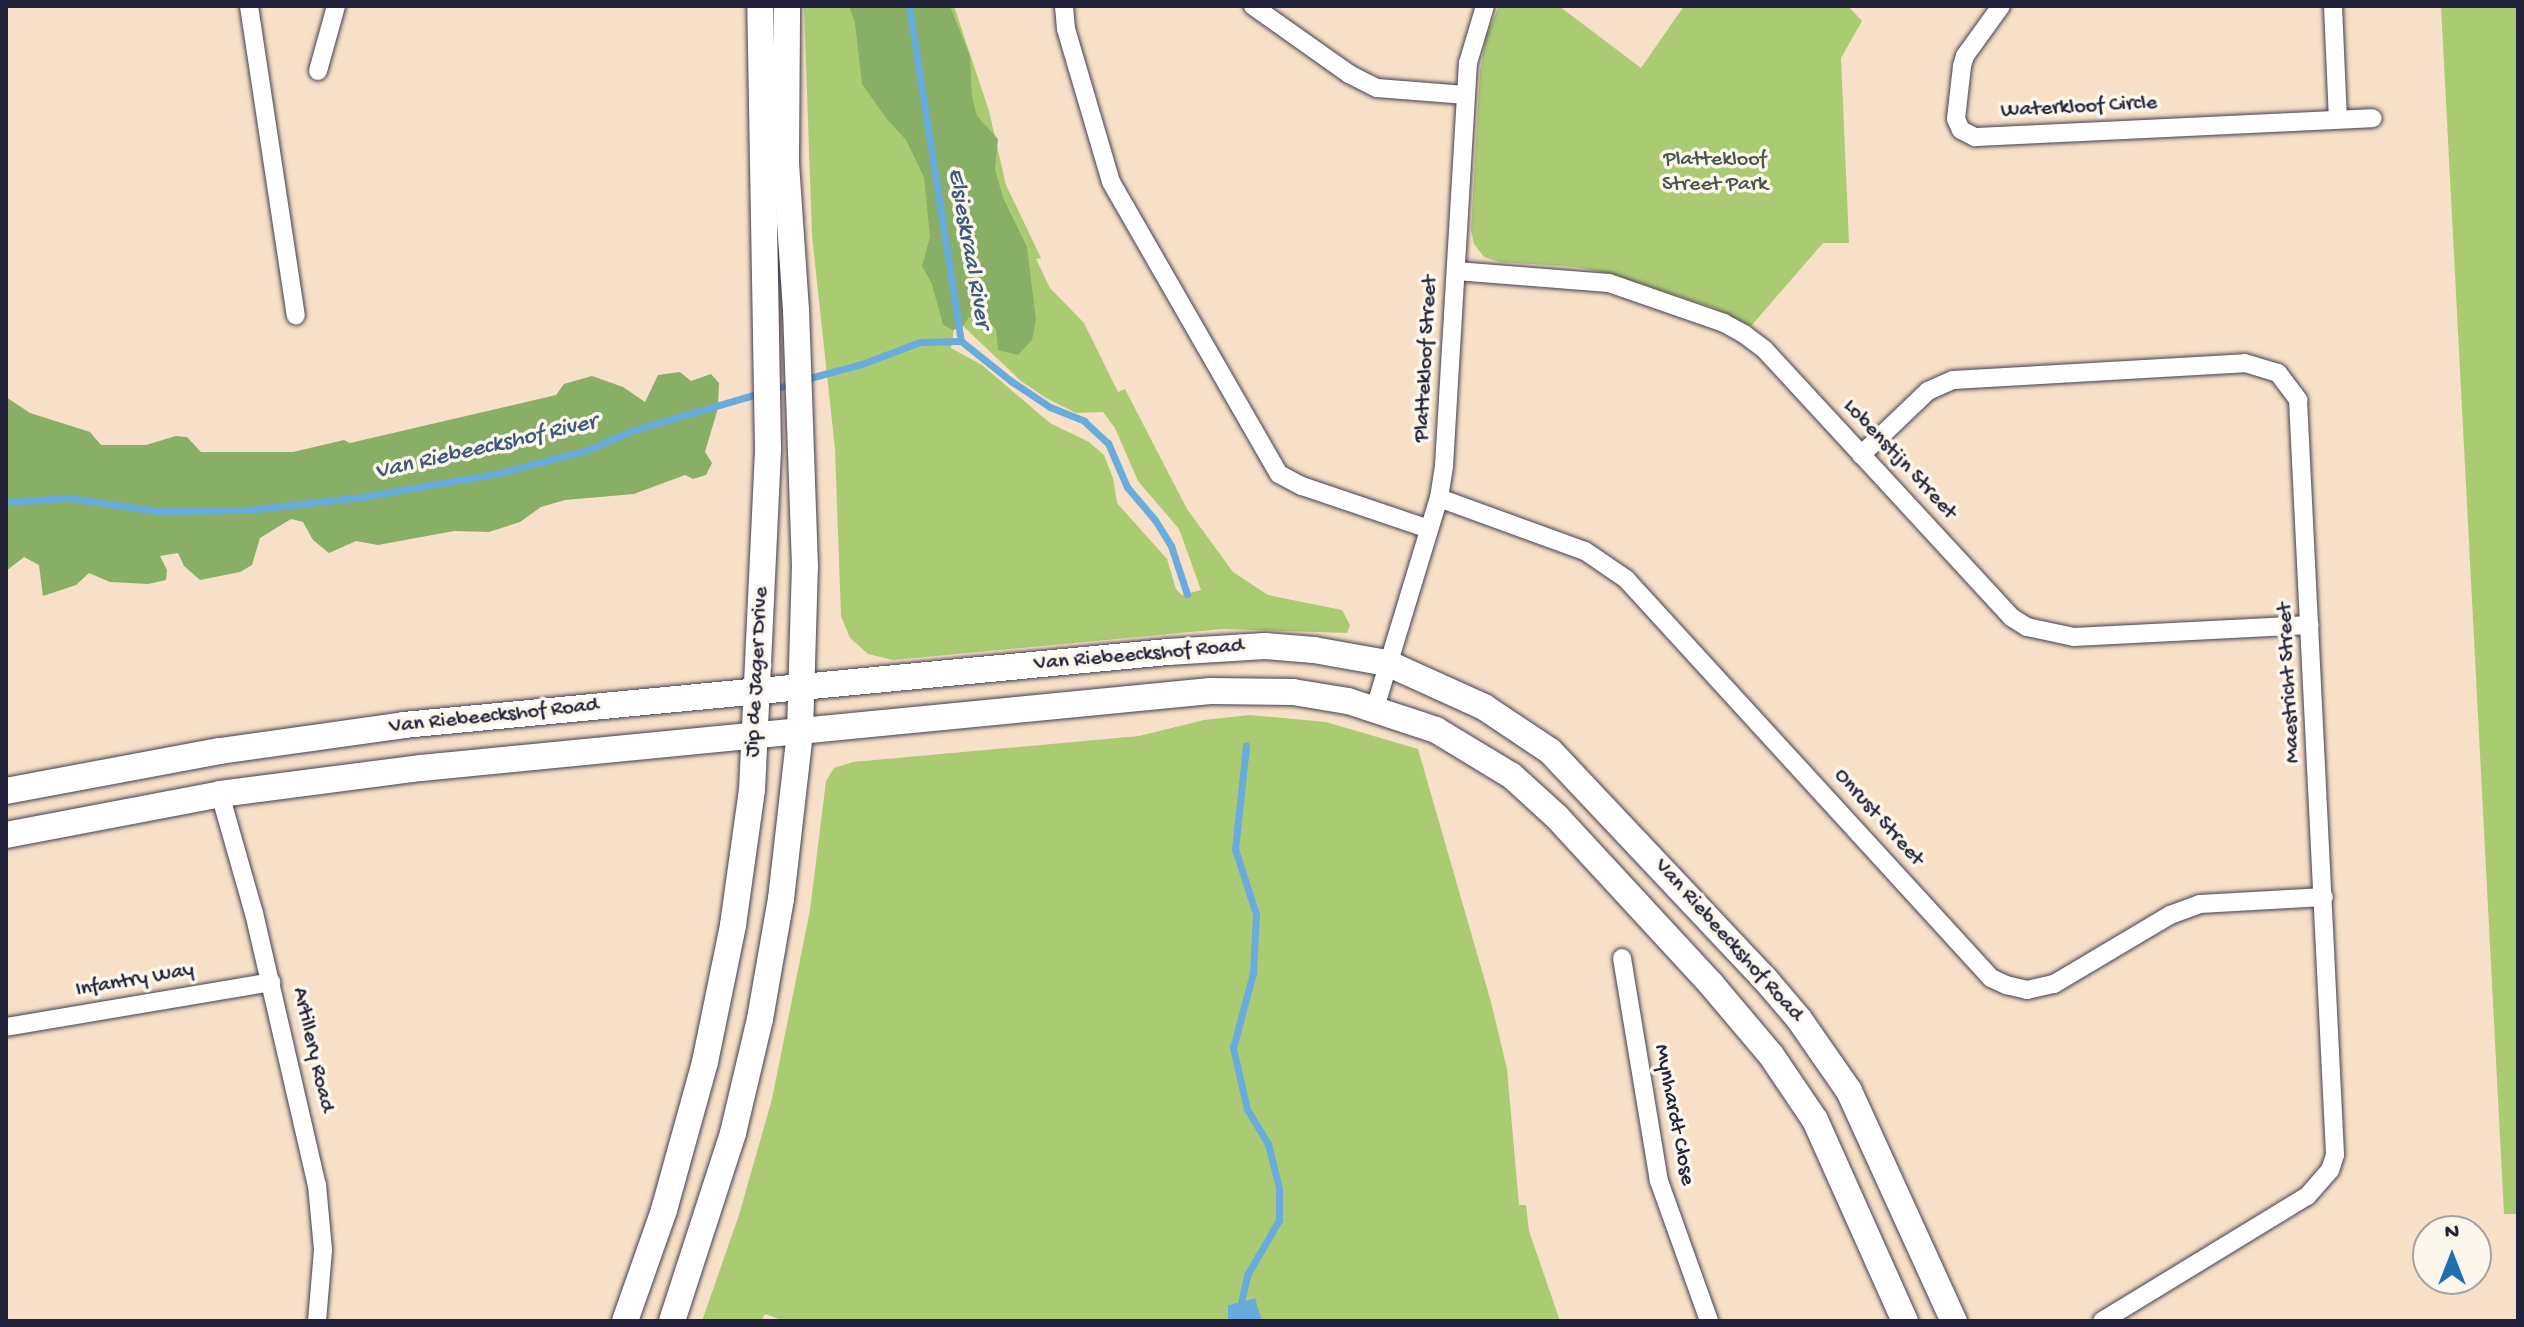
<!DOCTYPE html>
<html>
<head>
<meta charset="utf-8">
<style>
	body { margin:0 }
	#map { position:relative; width:2524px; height:1327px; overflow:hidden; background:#f6e0c7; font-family:"Gochi Hand",sans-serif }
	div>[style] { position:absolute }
	.green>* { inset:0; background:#abcb73 }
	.forest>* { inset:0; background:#88af65 }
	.water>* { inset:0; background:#67acdd }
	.stream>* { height:7px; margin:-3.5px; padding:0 3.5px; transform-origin:3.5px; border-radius:3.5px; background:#67acdd }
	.roads { filter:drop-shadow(0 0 2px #423e50) drop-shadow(0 0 2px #423e50) }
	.street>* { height:18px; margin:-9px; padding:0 9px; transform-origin:9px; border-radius:9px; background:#fff }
	.secondary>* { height:26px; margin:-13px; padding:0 13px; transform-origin:13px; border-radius:13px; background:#fff }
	span { translate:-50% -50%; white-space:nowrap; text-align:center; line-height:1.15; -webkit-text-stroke:7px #fbf7ec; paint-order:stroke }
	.street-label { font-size:22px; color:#22223b }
	.park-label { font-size:22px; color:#4b554c }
	.water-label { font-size:24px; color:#3e597c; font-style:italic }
	.frame { position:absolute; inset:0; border:8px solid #22223b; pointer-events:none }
	.north { position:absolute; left:2412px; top:1215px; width:80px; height:80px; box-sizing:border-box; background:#fbf7ec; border:2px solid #a4a2a5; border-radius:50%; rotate:0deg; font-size:22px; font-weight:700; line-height:32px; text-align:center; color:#22223b }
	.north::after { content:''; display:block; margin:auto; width:28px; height:36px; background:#1f6fb2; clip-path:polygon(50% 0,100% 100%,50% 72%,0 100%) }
</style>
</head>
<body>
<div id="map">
	<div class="green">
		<i style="clip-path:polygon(evenodd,804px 6px,954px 6px,989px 111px,1006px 185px,1041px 258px,1036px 259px,1050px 288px,1084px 323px,1118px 392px,1125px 389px,1187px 509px,1233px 572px,1268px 595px,1342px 610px,1350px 625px,1347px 633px,1222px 629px,893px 660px,868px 654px,850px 638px,841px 616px,835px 449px,812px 236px,804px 6px,963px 326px,1021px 381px,1046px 398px,1076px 413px,1103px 412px,1115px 428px,1138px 481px,1179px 529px,1201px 590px,1182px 595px,1176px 589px,1167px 559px,1117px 503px,1113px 478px,1104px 455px,1089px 442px,1050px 423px,982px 365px,951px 348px,954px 329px,963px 326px)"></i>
		<i style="clip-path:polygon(1499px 6px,1559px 6px,1641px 68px,1684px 6px,1848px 6px,1862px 21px,1841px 58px,1849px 243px,1823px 243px,1751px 326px,1715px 308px,1612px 274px,1575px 267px,1500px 262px,1484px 257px,1474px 244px,1471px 230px,1480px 71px,1486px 37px)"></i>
		<i style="clip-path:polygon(2441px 6px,2518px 6px,2518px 1214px,2504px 1214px)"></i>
		<i style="clip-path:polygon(1250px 715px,1326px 722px,1418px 749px,1491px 1002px,1507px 1069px,1519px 1205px,1526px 1205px,1529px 1231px,1560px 1321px,1262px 1321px,1254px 1298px,1228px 1305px,1228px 1321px,784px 1321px,765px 1314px,761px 1321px,702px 1321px,739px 1215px,772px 1099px,810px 910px,826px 781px,834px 768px,853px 762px,1139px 736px,1204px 720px)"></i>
	</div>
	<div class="forest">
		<i style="clip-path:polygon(849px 6px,950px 6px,970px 56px,972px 97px,977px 116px,998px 139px,995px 170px,1004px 200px,1027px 247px,1036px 320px,1032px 340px,1018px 355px,998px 350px,996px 329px,988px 322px,969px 317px,963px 326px,953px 330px,943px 325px,932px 284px,922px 266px,930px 237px,924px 177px,906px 140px,886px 118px,862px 84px,855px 23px)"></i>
		<i style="clip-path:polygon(680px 372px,691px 381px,711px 374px,719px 383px,718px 408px,705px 452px,712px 463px,706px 475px,693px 479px,685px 475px,634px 494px,565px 500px,541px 507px,520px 522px,489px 532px,454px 531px,378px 545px,356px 541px,329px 553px,313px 540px,303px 522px,291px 519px,260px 538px,252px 565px,240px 572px,200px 580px,184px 566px,178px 553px,160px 556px,167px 570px,166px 580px,148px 584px,110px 582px,89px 573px,76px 585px,43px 596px,39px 565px,24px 557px,6px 571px,6px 397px,30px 413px,90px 432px,101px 445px,146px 445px,176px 436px,187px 437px,201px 452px,293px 452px,344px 440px,350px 443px,556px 395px,564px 384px,592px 376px,623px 387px,645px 402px,658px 375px)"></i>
	</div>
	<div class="water">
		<i style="clip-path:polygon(1255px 1298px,1262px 1321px,1228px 1321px,1228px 1305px)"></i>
	</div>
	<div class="stream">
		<i style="left:909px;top:6px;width:339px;rotate:81.2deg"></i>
		<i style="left:961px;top:341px;width:64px;rotate:38.7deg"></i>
		<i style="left:1011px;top:381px;width:47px;rotate:33.7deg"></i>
		<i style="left:1050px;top:407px;width:37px;rotate:22deg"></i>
		<i style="left:1084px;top:421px;width:33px;rotate:43deg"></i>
		<i style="left:1108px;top:443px;width:48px;rotate:66.6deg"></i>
		<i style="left:1127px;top:487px;width:43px;rotate:49.7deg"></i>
		<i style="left:1155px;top:520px;width:31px;rotate:58deg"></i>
		<i style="left:1171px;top:546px;width:51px;rotate:71.6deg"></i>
		<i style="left:806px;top:379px;width:58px;rotate:-15deg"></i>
		<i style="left:862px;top:364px;width:62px;rotate:-20.8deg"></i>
		<i style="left:920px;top:342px;width:41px;rotate:-1.4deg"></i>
		<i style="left:6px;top:502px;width:62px;rotate:-3.7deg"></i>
		<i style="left:68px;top:498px;width:91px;rotate:8.2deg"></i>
		<i style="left:158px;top:511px;width:89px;rotate:-0.6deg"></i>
		<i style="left:247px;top:510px;width:116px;rotate:-6.4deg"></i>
		<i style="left:362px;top:497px;width:139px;rotate:-9.9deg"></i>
		<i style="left:499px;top:473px;width:92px;rotate:-14.5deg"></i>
		<i style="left:588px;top:450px;width:47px;rotate:-23.8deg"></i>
		<i style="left:631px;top:431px;width:170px;rotate:-16.4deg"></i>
		<i style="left:1241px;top:1302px;width:28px;rotate:-77deg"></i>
		<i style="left:1247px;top:1275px;width:64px;rotate:-59.8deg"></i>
		<i style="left:1279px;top:1220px;width:32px;rotate:-90deg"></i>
		<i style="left:1279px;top:1188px;width:45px;rotate:-104deg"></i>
		<i style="left:1268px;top:1144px;width:41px;rotate:-121deg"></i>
		<i style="left:1247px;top:1109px;width:63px;rotate:-102.9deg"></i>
		<i style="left:1233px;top:1048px;width:78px;rotate:-75.1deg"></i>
		<i style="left:1253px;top:973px;width:59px;rotate:-87.1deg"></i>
		<i style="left:1256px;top:914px;width:68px;rotate:-107.9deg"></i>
		<i style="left:1235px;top:849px;width:104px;rotate:-83.9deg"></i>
	</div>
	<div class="roads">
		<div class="street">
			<i style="left:249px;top:6px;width:313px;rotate:81.4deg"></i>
			<i style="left:1064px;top:6px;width:23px;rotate:85deg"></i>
			<i style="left:1066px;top:29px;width:159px;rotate:73.6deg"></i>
			<i style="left:1111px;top:182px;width:337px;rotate:60.1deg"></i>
			<i style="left:1279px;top:474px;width:26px;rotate:28deg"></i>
			<i style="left:1302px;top:486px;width:134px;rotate:18.7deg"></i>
			<i style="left:1253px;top:6px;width:118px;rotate:35.3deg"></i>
			<i style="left:1349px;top:74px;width:31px;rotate:27deg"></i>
			<i style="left:1377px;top:88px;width:89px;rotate:4.5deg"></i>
			<i style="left:2001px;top:6px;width:62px;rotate:125.8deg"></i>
			<i style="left:1965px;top:56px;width:10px;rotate:107deg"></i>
			<i style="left:1962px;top:66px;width:53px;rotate:96.5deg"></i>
			<i style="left:1956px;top:119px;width:12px;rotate:66deg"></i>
			<i style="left:1961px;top:130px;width:16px;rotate:27deg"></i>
			<i style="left:1975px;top:137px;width:398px;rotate:-2.7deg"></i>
			<i style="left:2333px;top:6px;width:113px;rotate:87.5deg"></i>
			<i style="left:318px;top:71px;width:67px;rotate:-74.5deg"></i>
			<i style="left:1456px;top:271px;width:153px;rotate:4.5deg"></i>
			<i style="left:1609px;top:283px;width:122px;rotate:19.2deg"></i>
			<i style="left:1724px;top:323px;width:23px;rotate:29deg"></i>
			<i style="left:1744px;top:334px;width:26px;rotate:37deg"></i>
			<i style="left:1765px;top:350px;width:363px;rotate:47.3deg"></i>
			<i style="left:2011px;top:617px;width:19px;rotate:32deg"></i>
			<i style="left:2027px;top:627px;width:48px;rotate:12deg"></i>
			<i style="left:2074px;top:637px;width:236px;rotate:-2.9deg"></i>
			<i style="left:1861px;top:455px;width:93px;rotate:-43.7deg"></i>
			<i style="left:1928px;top:391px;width:27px;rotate:-24deg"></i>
			<i style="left:1953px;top:380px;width:292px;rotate:-3.3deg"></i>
			<i style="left:2245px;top:363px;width:34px;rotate:17deg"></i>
			<i style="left:2278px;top:373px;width:34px;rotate:53deg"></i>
			<i style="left:2298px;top:400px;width:756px;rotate:87.19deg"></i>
			<i style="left:2335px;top:1155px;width:16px;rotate:108deg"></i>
			<i style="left:2330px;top:1170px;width:35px;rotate:131deg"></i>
			<i style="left:2307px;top:1196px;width:240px;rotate:148.6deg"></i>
			<i style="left:1439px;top:498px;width:155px;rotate:20deg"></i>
			<i style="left:1585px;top:551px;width:50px;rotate:34.3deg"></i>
			<i style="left:1626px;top:579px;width:541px;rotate:47.55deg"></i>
			<i style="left:1991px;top:978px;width:17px;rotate:25deg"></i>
			<i style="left:2006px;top:985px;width:22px;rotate:13deg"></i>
			<i style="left:2027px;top:990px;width:28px;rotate:-13deg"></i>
			<i style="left:2054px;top:984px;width:135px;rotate:-30.7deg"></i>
			<i style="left:2170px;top:915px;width:32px;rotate:-20deg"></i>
			<i style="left:2200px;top:904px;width:124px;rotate:-3.2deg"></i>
			<i style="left:1375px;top:708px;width:220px;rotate:-73.1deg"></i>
			<i style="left:1439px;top:498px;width:32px;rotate:-81deg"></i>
			<i style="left:1444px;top:466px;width:404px;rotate:-86.6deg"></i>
			<i style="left:1468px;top:63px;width:59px;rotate:-73.4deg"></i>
			<i style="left:220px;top:794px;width:124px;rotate:74.1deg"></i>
			<i style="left:254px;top:913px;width:279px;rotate:77deg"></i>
			<i style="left:317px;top:1185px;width:65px;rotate:84.7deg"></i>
			<i style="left:323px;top:1250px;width:71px;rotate:94.8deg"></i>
			<i style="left:1622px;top:958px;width:226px;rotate:80.6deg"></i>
			<i style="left:1659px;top:1181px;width:149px;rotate:70.3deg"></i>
			<i style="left:6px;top:1027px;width:269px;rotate:-9.6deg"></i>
		</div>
		<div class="secondary">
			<i style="left:6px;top:791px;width:218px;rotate:-10.6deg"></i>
			<i style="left:220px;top:751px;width:186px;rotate:-8deg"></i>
			<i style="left:404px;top:725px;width:767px;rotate:-5.46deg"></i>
			<i style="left:1168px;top:652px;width:97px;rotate:-3.5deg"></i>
			<i style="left:1265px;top:646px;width:49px;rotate:4.7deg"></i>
			<i style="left:1314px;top:650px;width:74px;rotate:10.1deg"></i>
			<i style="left:1387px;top:663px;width:107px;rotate:24.4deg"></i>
			<i style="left:1484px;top:707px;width:79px;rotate:33.7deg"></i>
			<i style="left:1550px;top:751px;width:313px;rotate:46.7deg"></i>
			<i style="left:1765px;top:979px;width:52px;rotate:49.6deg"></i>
			<i style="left:1799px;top:1019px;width:88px;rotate:55.2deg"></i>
			<i style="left:1849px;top:1091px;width:253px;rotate:65.5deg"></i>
			<i style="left:6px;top:835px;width:218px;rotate:-10.8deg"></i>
			<i style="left:220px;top:794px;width:203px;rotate:-7.4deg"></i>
			<i style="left:421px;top:768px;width:793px;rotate:-5.57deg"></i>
			<i style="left:1210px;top:691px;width:83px;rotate:0.7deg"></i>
			<i style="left:1293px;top:692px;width:56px;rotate:9.3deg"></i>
			<i style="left:1348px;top:701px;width:93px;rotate:18.2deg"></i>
			<i style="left:1436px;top:730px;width:89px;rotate:31.2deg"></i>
			<i style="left:1512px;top:776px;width:61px;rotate:42.3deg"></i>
			<i style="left:1557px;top:817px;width:227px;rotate:47.3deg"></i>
			<i style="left:1711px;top:984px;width:93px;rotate:49.8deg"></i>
			<i style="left:1771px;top:1055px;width:78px;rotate:55.9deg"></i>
			<i style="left:1815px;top:1120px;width:220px;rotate:65.9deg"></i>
			<i style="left:625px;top:1321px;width:118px;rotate:-70.6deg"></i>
			<i style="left:664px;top:1210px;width:154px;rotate:-74.5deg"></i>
			<i style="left:705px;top:1062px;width:140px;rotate:-78.4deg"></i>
			<i style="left:733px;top:925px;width:136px;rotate:-82deg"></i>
			<i style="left:752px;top:790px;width:341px;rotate:-87.3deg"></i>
			<i style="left:768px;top:449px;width:443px;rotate:-91deg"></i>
			<i style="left:672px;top:1321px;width:198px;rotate:-72deg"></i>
			<i style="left:733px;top:1133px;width:117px;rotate:-76.7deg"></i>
			<i style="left:760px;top:1019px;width:122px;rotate:-80.1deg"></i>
			<i style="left:781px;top:899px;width:167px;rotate:-83.5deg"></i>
			<i style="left:800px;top:733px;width:166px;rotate:-88.3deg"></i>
			<i style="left:805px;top:567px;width:257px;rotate:-92deg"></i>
			<i style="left:796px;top:310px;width:148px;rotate:-93.9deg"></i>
			<i style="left:786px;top:162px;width:156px;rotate:-89.6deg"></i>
		</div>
	</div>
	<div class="street-label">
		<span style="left:2079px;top:108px;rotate:-3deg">Waterkloof Circle</span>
		<span style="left:1427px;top:359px;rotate:-87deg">Plattekloof Street</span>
		<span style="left:1899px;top:460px;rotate:47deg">Lobenstijn Street</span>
		<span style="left:1139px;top:656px;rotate:-5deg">Van Riebeeckshof Road</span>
		<span style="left:758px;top:672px;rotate:-87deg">Jip de Jager Drive</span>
		<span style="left:2290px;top:683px;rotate:-93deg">Maestricht Street</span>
		<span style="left:494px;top:717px;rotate:-6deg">Van Riebeeckshof Road</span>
		<span style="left:1878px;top:818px;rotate:48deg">Onrust Street</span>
		<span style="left:1728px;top:941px;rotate:48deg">Van Riebeeckshof Road</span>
		<span style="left:135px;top:981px;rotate:-10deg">Infantry Way</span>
		<span style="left:312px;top:1050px;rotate:77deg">Artillery Road</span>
		<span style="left:1673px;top:1115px;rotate:79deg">Mynhardt Close</span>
	</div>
	<div class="park-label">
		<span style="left:1715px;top:173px">Plattekloof<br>Street Park</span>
	</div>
	<div class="water-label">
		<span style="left:968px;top:248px;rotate:80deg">Elsieskraal River</span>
		<span style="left:486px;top:448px;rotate:-13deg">Van Riebeeckshof River</span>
	</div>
	<div class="frame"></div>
	<div class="north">N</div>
</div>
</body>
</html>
